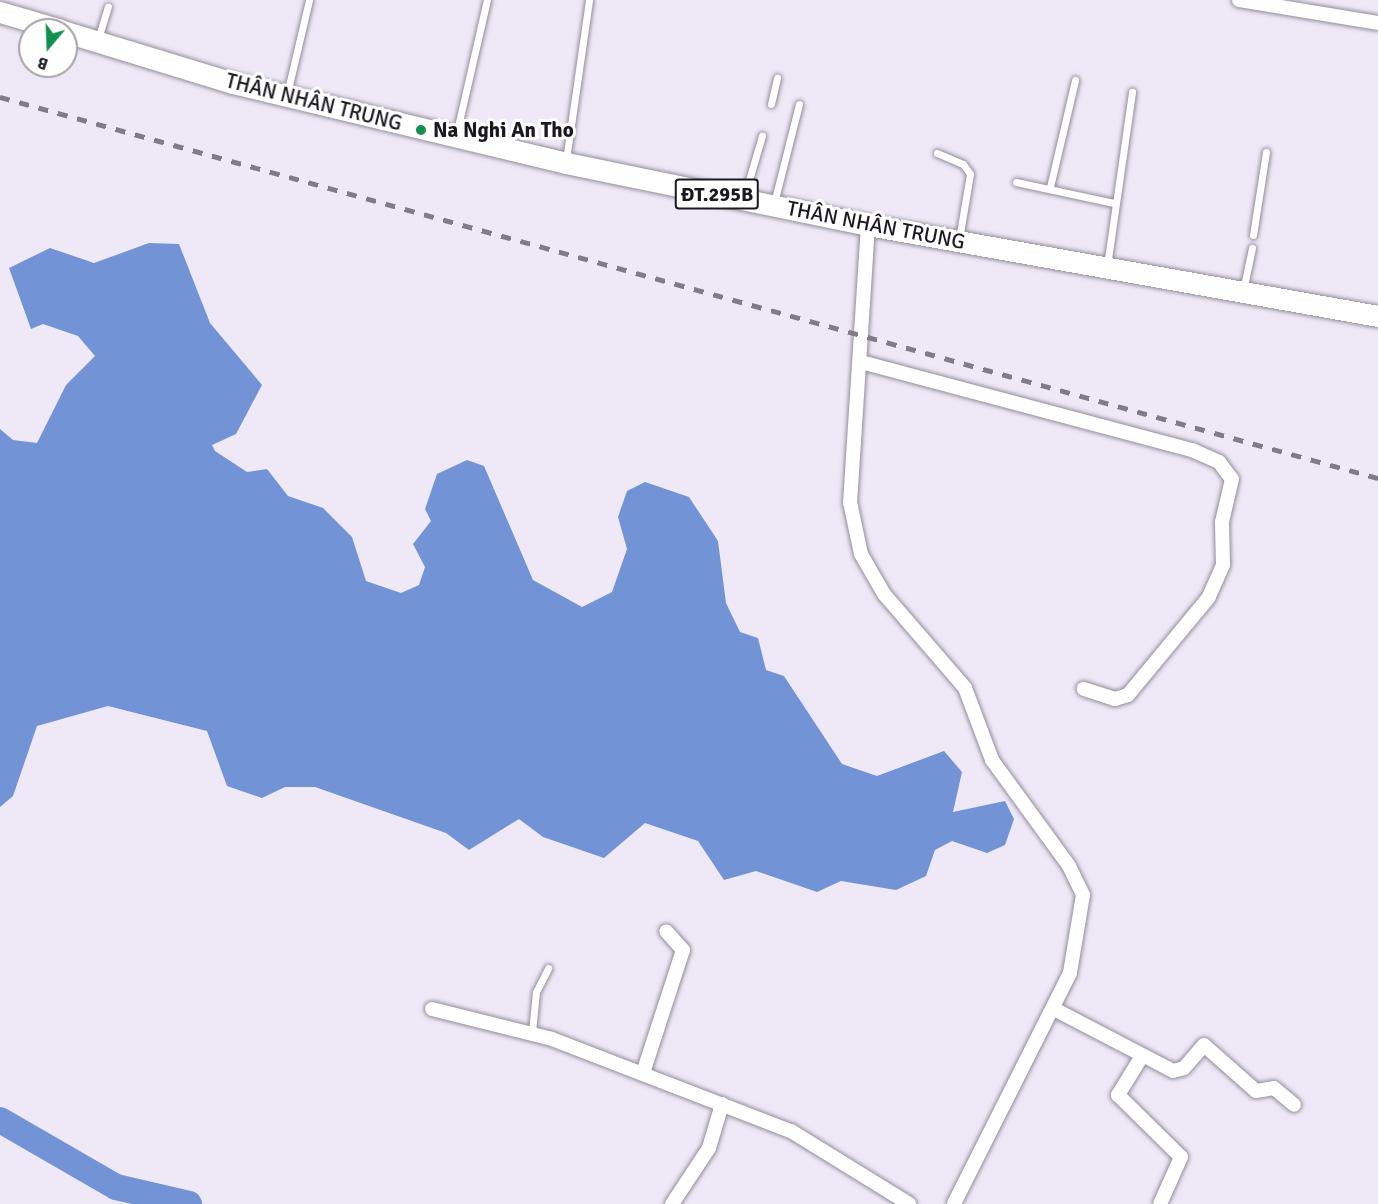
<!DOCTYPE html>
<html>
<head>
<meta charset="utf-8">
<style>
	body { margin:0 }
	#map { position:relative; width:1378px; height:1204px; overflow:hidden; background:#efe9f7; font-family:Signika,sans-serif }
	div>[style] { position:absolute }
	.water>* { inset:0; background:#7293d5 }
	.river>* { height:26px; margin:-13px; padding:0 13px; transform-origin:13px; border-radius:13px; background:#7293d5 }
	.roads { filter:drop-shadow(0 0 2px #938d9a) drop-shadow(0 0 2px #938d9a) }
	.service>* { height:7px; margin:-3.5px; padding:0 3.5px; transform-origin:3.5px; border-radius:3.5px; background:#fff }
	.minor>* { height:14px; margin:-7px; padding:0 7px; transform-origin:7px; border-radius:7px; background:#fff }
	.primary>* { height:21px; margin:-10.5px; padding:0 10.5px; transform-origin:10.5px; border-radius:10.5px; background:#fff }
	.rail>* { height:4.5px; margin-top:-2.25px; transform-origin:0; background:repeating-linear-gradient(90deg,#807c85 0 10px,transparent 0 20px) }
	.dots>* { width:16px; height:16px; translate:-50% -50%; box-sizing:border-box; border:3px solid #fff; border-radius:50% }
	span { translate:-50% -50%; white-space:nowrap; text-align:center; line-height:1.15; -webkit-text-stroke:6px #fff; paint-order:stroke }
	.shield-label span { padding:2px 4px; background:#fff; border:2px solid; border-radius:4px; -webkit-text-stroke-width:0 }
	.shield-label { font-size:20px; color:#1b191e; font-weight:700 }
	.street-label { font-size:21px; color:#1b191e }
	.poi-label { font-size:21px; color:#1b191e; font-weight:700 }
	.left { translate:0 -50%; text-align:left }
	.north { position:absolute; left:18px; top:18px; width:60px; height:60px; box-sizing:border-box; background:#fff; border:2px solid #a4a3a5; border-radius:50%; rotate:199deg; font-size:16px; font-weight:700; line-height:24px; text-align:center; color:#1b191e }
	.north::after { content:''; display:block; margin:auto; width:21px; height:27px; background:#13904d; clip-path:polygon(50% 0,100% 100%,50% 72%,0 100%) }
</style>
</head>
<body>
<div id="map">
	<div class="water">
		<i style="clip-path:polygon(149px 243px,179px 244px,210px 323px,262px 385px,236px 434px,212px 445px,215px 451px,247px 472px,267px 469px,288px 496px,323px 508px,352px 537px,366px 581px,401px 593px,419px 585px,425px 567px,413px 544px,431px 521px,425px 509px,437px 474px,467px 460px,484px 466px,533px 580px,582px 607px,612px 592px,627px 549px,618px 517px,627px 491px,645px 482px,689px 497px,718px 541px,726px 603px,740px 632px,758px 638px,766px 670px,784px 676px,842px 764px,877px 776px,944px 751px,962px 772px,953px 812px,1005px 801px,1014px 819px,1005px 845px,987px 853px,952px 841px,935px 850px,926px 876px,896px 890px,841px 881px,817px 892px,756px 871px,724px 880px,698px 841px,645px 823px,604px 858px,543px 837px,519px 819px,469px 850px,446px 833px,315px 787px,285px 787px,262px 798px,227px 786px,207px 731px,108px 706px,37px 726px,13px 796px,0 807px,0 429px,13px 440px,37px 443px,66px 385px,95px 356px,78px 336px,43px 324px,31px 329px,9px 268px,50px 248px,94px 263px)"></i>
	</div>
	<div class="river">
		<i style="left:0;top:1120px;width:134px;rotate:30deg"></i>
		<i style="left:116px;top:1187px;width:75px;rotate:13.1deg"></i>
	</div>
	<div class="roads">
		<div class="service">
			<i style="left:98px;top:39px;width:34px;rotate:-73deg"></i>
			<i style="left:287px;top:94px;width:97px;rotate:-76.8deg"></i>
			<i style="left:771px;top:104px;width:27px;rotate:-77deg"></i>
			<i style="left:456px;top:135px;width:139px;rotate:-77.1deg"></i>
			<i style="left:937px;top:153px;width:28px;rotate:23deg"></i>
			<i style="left:963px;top:164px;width:12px;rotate:55deg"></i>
			<i style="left:970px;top:174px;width:66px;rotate:99.6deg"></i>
			<i style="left:566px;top:160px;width:162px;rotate:-81.8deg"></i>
			<i style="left:1016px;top:182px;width:100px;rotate:12.1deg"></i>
			<i style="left:1050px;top:187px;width:110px;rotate:-76.8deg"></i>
			<i style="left:744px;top:197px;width:64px;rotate:-73.6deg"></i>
			<i style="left:774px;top:203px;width:102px;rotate:-75.8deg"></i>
			<i style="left:1253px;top:235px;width:84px;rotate:-81.1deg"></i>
			<i style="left:1107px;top:266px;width:176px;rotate:-81.8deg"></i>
			<i style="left:1243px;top:291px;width:44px;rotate:-78.2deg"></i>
			<i style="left:532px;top:1032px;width:40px;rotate:-84.3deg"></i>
			<i style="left:536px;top:992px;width:27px;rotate:-63deg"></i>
		</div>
		<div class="minor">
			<i style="left:1239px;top:0;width:141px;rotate:9.4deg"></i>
			<i style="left:868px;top:225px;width:278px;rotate:93.7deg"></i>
			<i style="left:850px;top:502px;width:53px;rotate:78.1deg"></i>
			<i style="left:861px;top:554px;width:46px;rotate:60.1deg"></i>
			<i style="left:884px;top:594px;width:124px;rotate:49.2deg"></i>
			<i style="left:965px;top:688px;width:77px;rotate:69.4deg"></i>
			<i style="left:992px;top:760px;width:131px;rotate:54deg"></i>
			<i style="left:1069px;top:866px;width:32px;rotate:64deg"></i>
			<i style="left:1083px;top:895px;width:79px;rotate:99.5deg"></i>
			<i style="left:1070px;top:973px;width:258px;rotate:116.7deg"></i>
			<i style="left:861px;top:362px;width:342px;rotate:14.9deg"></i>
			<i style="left:1192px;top:450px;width:30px;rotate:24deg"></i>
			<i style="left:1219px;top:462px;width:21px;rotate:53deg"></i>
			<i style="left:1232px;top:479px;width:44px;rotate:103.1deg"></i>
			<i style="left:1222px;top:522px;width:43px;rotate:88.7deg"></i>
			<i style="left:1223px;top:565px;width:35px;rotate:114deg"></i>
			<i style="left:1209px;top:597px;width:127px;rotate:129.6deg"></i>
			<i style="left:1128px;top:695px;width:14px;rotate:163deg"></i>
			<i style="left:1115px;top:699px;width:33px;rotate:-162deg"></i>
			<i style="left:432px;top:1009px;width:124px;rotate:14deg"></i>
			<i style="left:552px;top:1039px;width:256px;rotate:21.1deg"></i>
			<i style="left:791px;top:1131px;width:139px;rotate:31.7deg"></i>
			<i style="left:1054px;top:1009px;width:134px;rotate:27.5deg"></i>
			<i style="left:1173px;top:1071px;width:11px;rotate:-15deg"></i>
			<i style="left:1184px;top:1068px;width:30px;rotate:-49deg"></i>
			<i style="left:1204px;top:1045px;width:69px;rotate:41.5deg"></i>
			<i style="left:1256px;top:1091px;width:18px;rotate:-9deg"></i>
			<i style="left:1274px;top:1088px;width:26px;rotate:40deg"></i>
			<i style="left:1142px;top:1056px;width:46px;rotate:121.6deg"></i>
			<i style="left:1118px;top:1095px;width:88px;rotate:44.5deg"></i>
			<i style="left:1181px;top:1157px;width:51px;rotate:114.1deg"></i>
			<i style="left:643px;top:1073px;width:129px;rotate:-72deg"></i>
			<i style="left:683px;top:950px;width:25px;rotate:-132deg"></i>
			<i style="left:672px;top:1204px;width:67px;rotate:-56.5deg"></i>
			<i style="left:709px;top:1148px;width:46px;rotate:-73.5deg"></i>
		</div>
		<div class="primary">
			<i style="left:0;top:12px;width:64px;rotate:16.4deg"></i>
			<i style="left:66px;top:32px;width:175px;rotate:17deg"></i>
			<i style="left:233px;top:83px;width:342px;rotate:13.5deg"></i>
			<i style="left:566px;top:163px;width:308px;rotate:11.6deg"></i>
			<i style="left:868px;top:225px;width:518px;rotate:10.12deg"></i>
		</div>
	</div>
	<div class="rail">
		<i style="left:0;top:97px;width:1430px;rotate:15.46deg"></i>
	</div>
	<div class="dots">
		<i style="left:421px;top:130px;background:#13904d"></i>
	</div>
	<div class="shield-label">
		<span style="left:717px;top:194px">ĐT.295B</span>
	</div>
	<div class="street-label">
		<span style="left:314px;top:102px;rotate:14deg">THÂN NHÂN TRUNG</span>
		<span style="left:876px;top:225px;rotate:11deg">THÂN NHÂN TRUNG</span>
	</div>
	<div class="poi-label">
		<span class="left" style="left:433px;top:130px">Na Nghi An Tho</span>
	</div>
	<div class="north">B</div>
</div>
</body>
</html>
